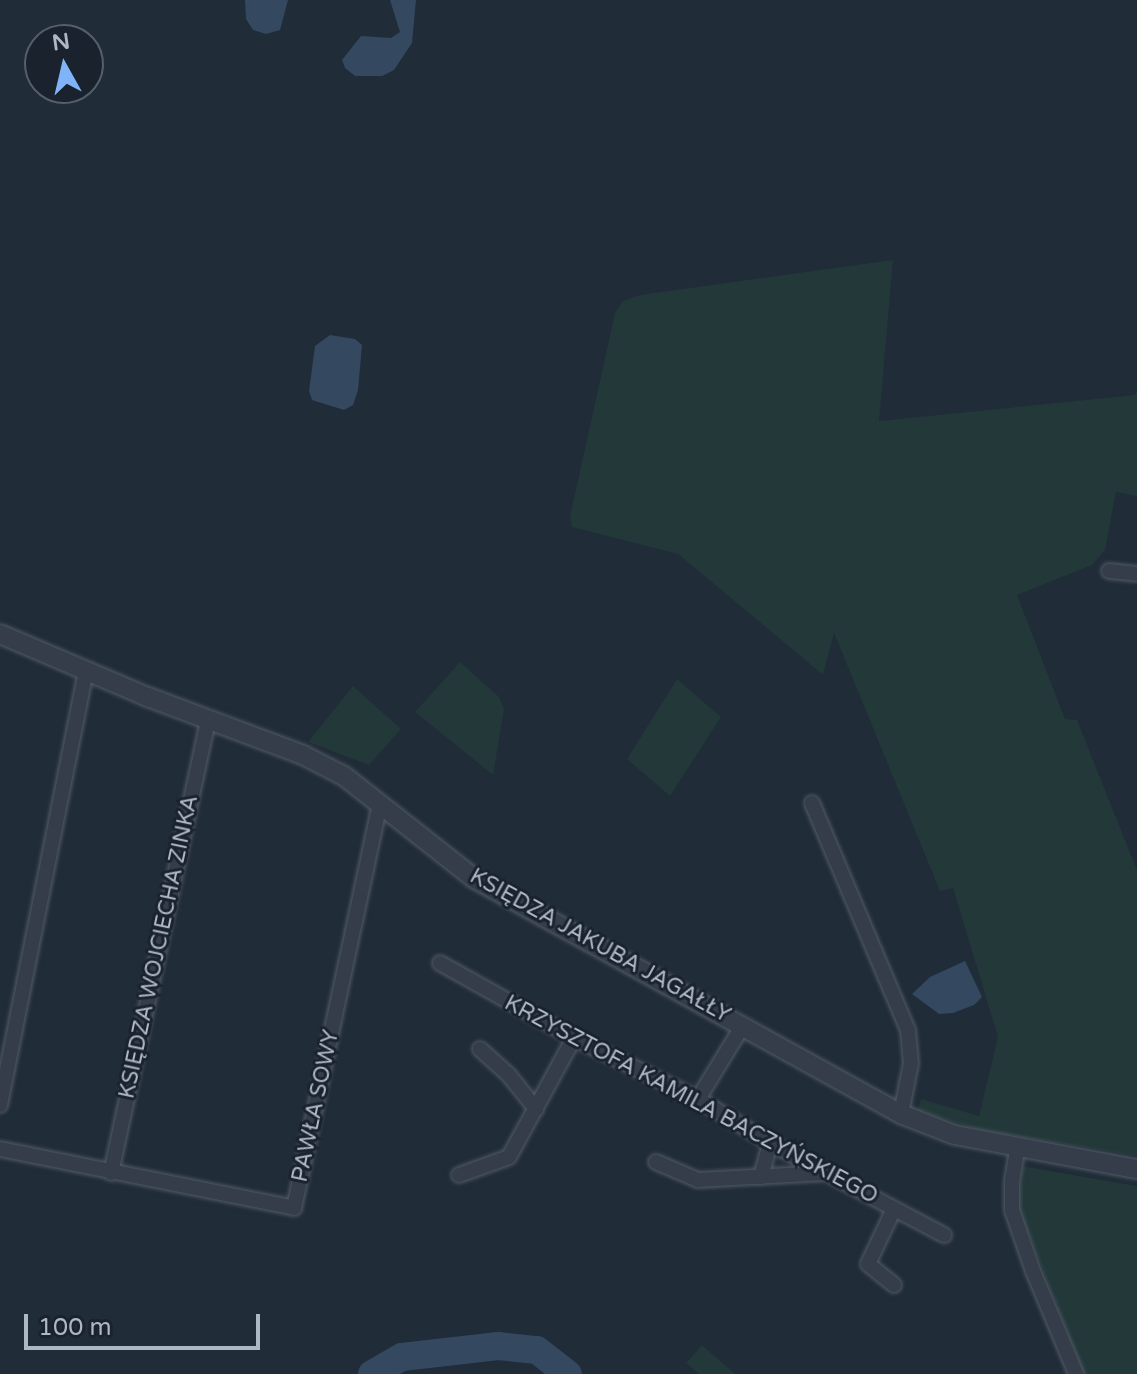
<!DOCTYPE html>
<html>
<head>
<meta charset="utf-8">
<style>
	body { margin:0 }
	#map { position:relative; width:1137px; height:1374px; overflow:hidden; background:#202c38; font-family:"Varela Round",sans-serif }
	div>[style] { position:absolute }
	.green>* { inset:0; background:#223839 }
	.water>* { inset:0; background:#344860 }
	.river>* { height:28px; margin:-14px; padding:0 14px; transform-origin:14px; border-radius:14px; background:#344860 }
	.roads { filter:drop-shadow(0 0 2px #515b66) drop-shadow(0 0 2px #515b66) }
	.minor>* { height:14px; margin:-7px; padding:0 7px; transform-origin:7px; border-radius:7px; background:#343d49 }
	.tertiary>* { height:18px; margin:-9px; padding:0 9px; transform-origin:9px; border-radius:9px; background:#343d49 }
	span { translate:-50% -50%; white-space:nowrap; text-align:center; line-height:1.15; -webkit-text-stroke:6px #19222d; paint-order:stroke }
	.street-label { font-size:22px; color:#aeb8c5 }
	.north { position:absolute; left:24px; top:24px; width:80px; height:80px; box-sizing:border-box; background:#19222d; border:2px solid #555e6a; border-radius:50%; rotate:352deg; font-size:22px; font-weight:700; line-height:32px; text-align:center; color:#aeb8c5 }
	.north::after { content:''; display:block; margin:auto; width:28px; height:36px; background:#80b4f8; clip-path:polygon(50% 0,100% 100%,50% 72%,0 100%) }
	.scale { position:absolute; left:24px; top:1314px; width:236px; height:36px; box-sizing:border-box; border:4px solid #aeb8c5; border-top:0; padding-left:10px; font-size:24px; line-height:28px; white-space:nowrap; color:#aeb8c5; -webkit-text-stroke:6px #19222d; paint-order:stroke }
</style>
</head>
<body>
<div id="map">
	<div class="green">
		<i style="clip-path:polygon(893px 260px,879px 421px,1135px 395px,1137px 389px,1137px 496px,1116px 492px,1105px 550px,1092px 565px,1017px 595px,1065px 719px,1077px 720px,1137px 870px,1137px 1156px,976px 1129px,918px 1110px,921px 1099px,979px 1116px,998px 1037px,953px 888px,940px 891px,834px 633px,823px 675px,678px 554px,572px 527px,570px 516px,615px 313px,623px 301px,640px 295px)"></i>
		<i style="clip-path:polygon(460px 662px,499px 697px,504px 709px,493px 775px,415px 712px)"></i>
		<i style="clip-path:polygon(677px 679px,721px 717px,670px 796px,627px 759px)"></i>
		<i style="clip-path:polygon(353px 686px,401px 729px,369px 765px,308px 742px)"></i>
		<i style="clip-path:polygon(1022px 1166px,1137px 1186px,1137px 1374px,1084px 1374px,1019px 1208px)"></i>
		<i style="clip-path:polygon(702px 1345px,735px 1374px,699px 1374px,686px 1363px)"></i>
	</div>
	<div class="water">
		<i style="clip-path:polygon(245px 0,288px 0,280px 30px,266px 34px,253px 30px,246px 19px)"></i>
		<i style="clip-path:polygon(390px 0,416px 0,412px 43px,394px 70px,382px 76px,355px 76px,345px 68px,342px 60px,361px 36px,391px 38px,400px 32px)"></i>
		<i style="clip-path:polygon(330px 335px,355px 339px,362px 345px,358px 390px,353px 405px,344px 410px,312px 400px,309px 391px,315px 346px)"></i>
		<i style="clip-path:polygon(965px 961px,982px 997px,974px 1005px,953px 1013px,939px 1014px,912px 994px,930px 977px)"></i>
	</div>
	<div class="river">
		<i style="left:372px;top:1374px;width:34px;rotate:-30deg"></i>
		<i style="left:402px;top:1357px;width:97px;rotate:-6.5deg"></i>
		<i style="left:498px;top:1346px;width:39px;rotate:6deg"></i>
		<i style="left:537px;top:1350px;width:39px;rotate:38deg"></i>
	</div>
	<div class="roads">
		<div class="minor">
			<i style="left:1109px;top:571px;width:28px;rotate:6deg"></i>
			<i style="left:812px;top:803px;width:246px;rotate:67.1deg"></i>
			<i style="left:908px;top:1030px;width:33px;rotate:85deg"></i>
			<i style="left:911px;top:1063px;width:52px;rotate:101.1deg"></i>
			<i style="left:440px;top:963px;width:154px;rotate:29.2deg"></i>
			<i style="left:574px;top:1038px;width:138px;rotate:26.2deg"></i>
			<i style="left:698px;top:1099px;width:84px;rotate:31.4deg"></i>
			<i style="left:770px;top:1143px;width:197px;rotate:27.9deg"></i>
			<i style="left:480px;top:1049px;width:38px;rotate:42deg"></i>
			<i style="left:508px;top:1074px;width:45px;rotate:51.3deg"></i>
			<i style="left:698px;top:1099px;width:84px;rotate:-58.6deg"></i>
			<i style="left:0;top:1105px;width:444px;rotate:-78.8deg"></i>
			<i style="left:0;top:1149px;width:300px;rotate:11.3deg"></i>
			<i style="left:294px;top:1208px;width:414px;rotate:-78deg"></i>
			<i style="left:1017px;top:1150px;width:30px;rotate:99deg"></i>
			<i style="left:1012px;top:1180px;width:30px;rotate:90deg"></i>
			<i style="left:1012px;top:1210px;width:65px;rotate:71deg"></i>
			<i style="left:1033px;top:1271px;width:112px;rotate:67.3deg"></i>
			<i style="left:656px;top:1162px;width:46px;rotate:23.2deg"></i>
			<i style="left:698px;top:1180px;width:128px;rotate:-3.1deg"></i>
			<i style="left:111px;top:1173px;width:463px;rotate:-77.9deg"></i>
			<i style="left:459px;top:1175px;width:53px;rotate:-19.8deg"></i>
			<i style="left:509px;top:1157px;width:136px;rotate:-61.4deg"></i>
			<i style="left:761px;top:1177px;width:35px;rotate:-75deg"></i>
			<i style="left:894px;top:1285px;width:33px;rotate:-141deg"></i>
			<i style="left:868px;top:1264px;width:61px;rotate:-64.7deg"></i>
		</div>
		<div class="tertiary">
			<i style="left:0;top:634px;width:161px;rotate:23.1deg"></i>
			<i style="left:148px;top:697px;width:165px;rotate:20.5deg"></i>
			<i style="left:303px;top:755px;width:46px;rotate:27.1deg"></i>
			<i style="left:344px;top:776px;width:167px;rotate:38.2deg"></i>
			<i style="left:475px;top:879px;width:487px;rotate:28.9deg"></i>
			<i style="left:901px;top:1114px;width:58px;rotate:21.3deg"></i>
			<i style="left:955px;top:1135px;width:185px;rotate:10.6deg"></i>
		</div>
	</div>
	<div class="street-label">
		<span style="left:600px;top:946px;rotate:29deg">KSIĘDZA JAKUBA JAGAŁŁY</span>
		<span style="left:159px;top:947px;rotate:-78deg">KSIĘDZA WOJCIECHA ZINKA</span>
		<span style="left:691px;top:1100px;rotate:28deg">KRZYSZTOFA KAMILA BACZYŃSKIEGO</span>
		<span style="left:316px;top:1106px;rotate:-78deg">PAWŁA SOWY</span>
	</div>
	<div class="north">N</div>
	<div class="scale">100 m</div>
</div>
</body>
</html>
